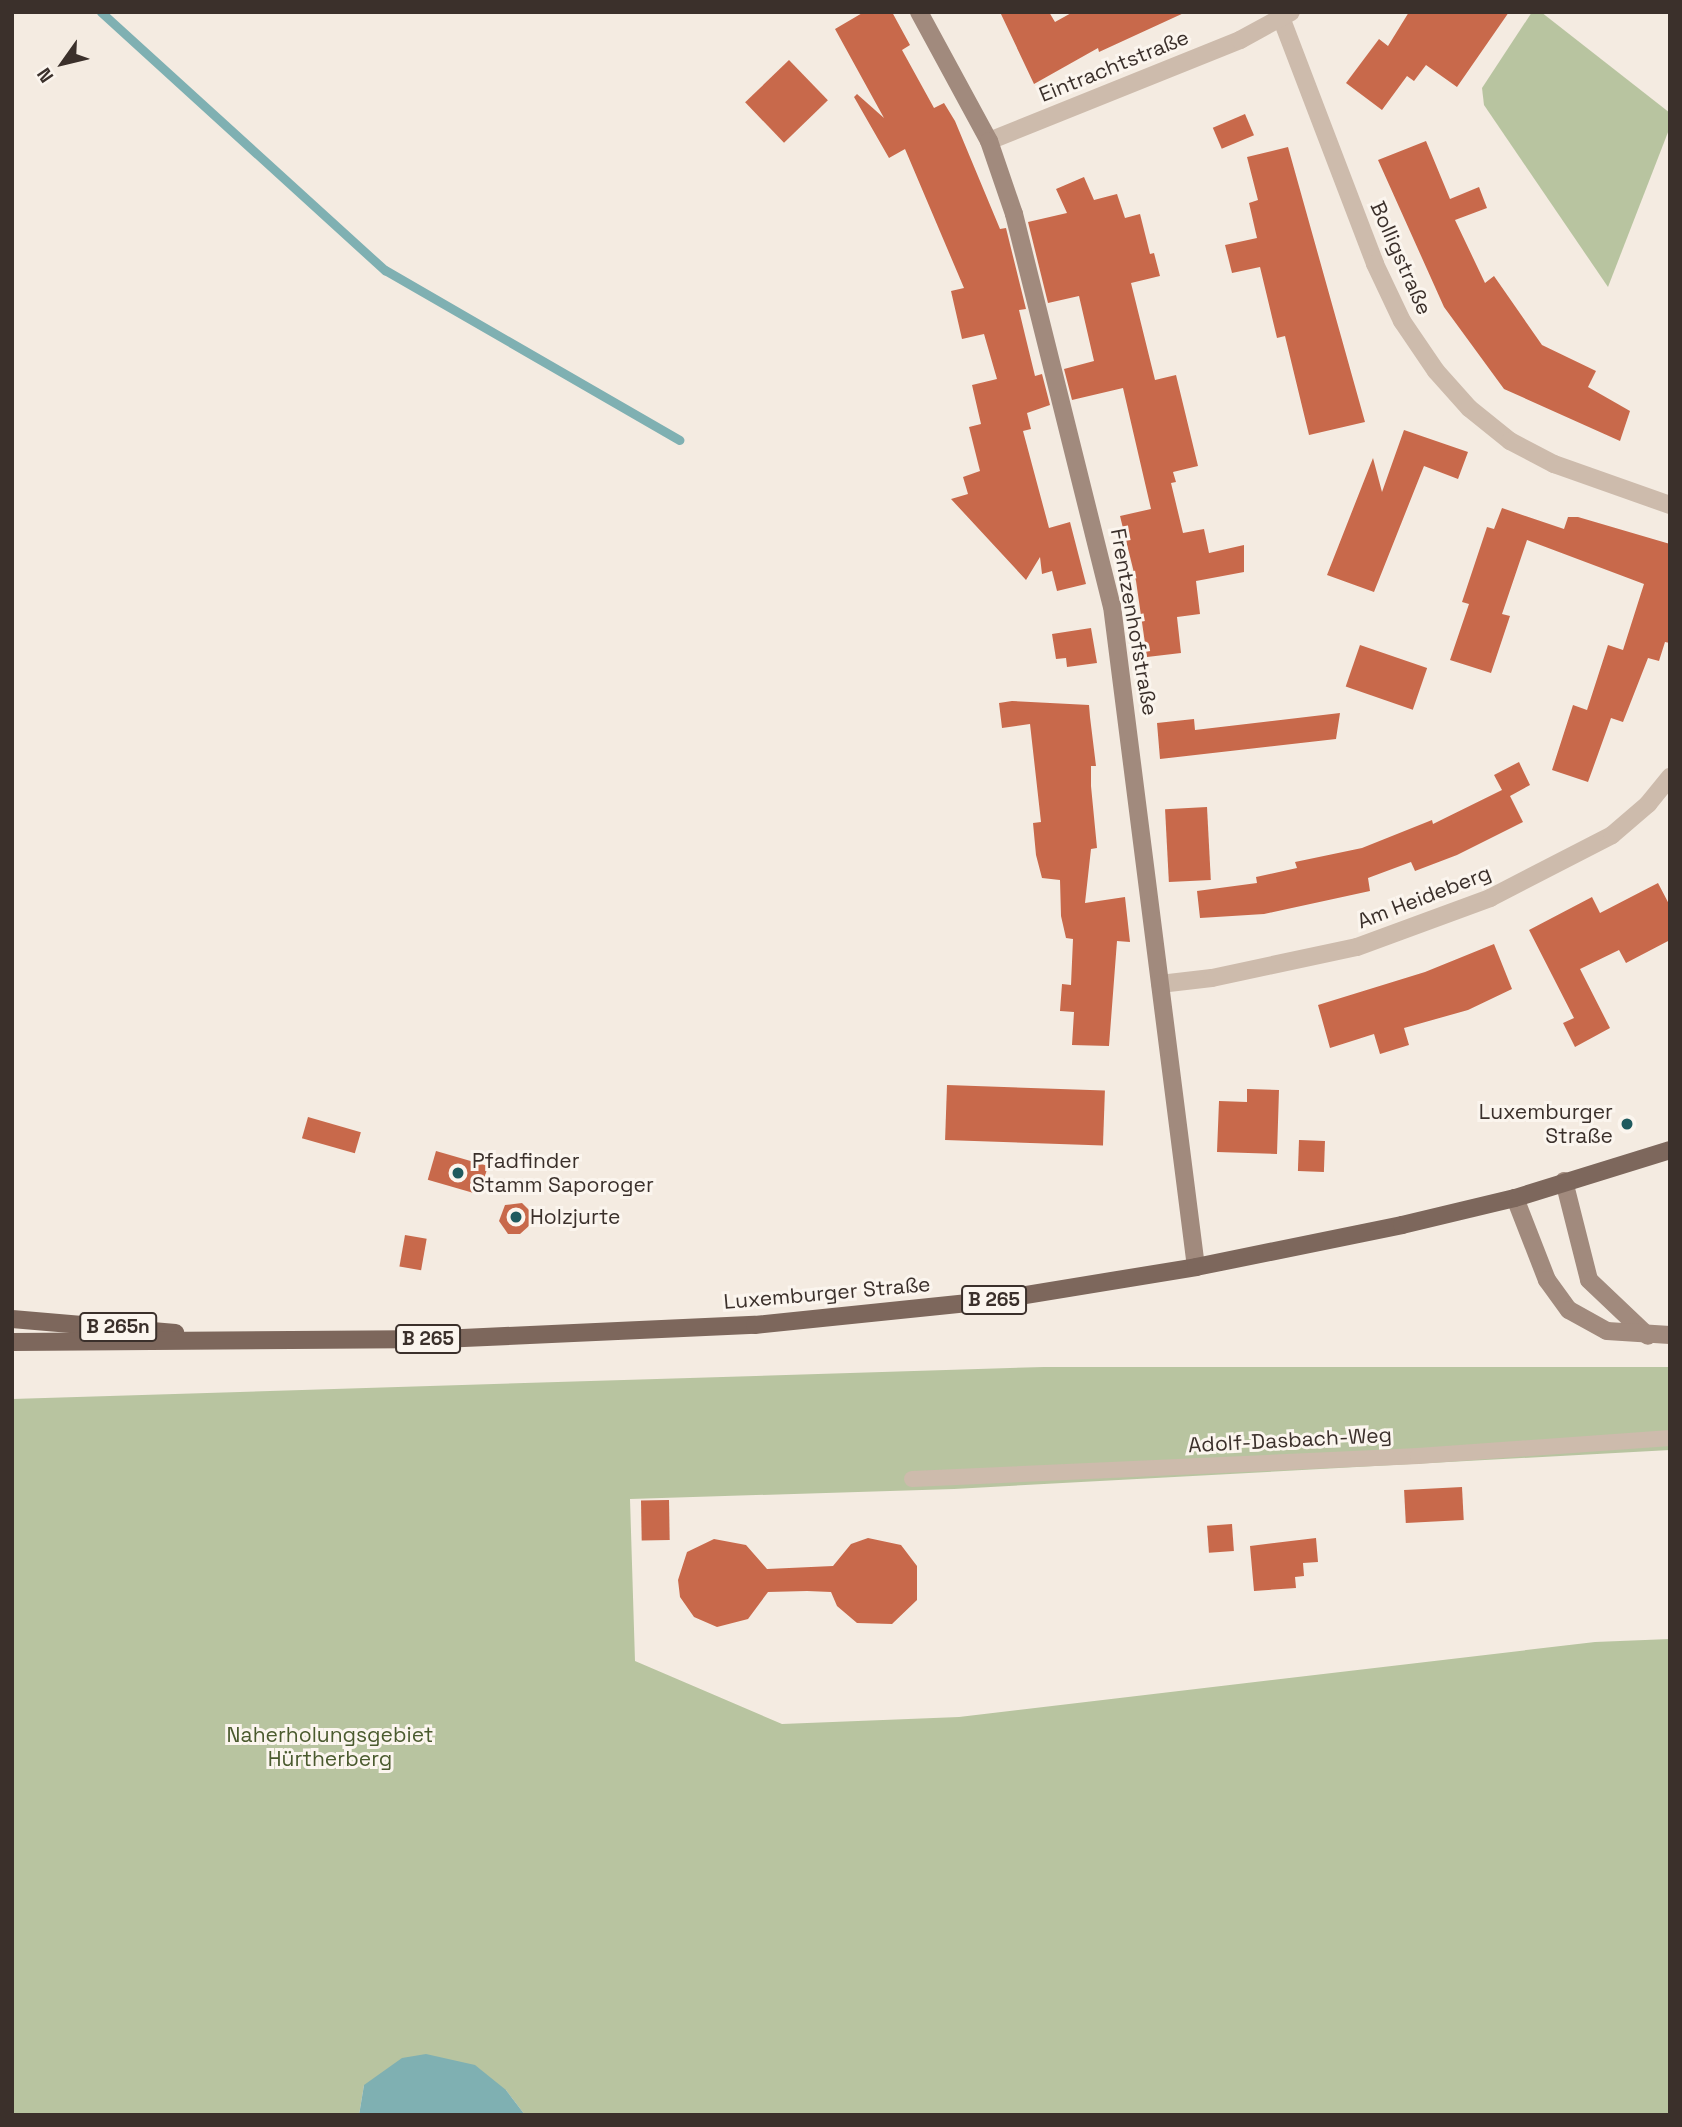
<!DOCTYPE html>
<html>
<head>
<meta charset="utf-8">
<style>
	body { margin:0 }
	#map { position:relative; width:1682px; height:2127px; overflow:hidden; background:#f4ebe1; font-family:"Space Grotesk",sans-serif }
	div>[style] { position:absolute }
	.green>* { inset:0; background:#b8c4a0 }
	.water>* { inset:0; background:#7fb0b2 }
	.stream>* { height:9px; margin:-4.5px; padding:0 4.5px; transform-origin:4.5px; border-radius:4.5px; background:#7fb0b2 }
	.building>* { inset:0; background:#c8694b; transform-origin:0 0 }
	.lane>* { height:16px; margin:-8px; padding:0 8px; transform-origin:8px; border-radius:8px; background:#cdbbac }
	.street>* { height:18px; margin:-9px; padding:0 9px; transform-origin:9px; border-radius:9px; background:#cdbbac }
	.secondary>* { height:18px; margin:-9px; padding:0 9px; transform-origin:9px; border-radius:9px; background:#a18a7d }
	.primary>* { height:18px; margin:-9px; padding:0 9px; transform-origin:9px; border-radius:9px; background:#7d675c }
	.dots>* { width:19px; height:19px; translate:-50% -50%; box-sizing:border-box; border:4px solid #fbf5ee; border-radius:50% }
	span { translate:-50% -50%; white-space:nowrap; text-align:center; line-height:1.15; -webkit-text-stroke:6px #fbf5ee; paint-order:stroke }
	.shield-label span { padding:2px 5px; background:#fbf5ee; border:2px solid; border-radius:5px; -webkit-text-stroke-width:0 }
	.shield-label { font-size:19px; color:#3b302b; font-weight:700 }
	.street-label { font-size:21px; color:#3b302b }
	.poi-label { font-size:21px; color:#3b302b }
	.right { translate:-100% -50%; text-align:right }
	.left { translate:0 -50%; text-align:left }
	.park-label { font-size:21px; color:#4a5a2e }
	.frame { position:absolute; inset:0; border:14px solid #3b302b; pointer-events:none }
	.north { position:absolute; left:28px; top:28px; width:70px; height:70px; -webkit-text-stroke:5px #fbf5ee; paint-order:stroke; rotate:236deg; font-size:19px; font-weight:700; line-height:28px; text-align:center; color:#3b302b }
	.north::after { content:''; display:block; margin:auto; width:24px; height:32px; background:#3b302b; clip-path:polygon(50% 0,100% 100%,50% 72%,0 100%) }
</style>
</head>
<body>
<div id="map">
	<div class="green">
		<i style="clip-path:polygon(1532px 12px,1541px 12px,1670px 113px,1670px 127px,1608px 287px,1484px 105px,1482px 88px)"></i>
		<i style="clip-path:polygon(1044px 1367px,1670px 1367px,1670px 1450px,954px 1489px,630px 1499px,635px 1661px,782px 1724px,959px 1717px,1595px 1642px,1670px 1639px,1670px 2115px,525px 2115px,506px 2090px,364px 2085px,359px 2115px,12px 2115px,12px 1399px)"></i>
	</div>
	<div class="water">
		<i style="clip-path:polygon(426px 2054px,475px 2065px,506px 2090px,525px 2115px,359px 2115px,364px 2085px,402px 2058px)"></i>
	</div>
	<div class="stream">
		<i style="left:101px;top:12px;width:384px;rotate:42.3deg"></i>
		<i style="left:385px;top:270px;width:340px;rotate:30deg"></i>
	</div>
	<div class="building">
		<i style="clip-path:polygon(864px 12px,892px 12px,910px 45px,902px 50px,934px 108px,944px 103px,955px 121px,1000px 229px,1006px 228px,1026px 309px,1019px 310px,1025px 335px,1035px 376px,1042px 374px,1050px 405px,1027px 413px,1031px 429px,1023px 431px,1049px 528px,1070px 522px,1086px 584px,1057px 591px,1052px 571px,1042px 574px,1040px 557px,1026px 580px,951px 499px,968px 494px,963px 477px,980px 471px,969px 427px,981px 424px,972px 385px,997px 379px,984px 334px,962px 339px,951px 291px,964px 288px,905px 149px,889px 158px,854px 97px,857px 94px,884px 118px,835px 29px)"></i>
		<i style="clip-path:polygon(1000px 12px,1049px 12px,1055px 22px,1073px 12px,1186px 12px,1099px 52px,1098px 48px,1034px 84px)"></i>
		<i style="clip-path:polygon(1409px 12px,1509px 12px,1457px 87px,1426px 65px,1414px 81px,1407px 76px,1382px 110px,1346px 83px,1379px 39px,1388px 46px)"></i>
		<i style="left:789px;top:60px;width:56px;height:61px;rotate:46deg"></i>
		<i style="left:1245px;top:114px;width:23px;height:35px;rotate:67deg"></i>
		<i style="clip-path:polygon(1426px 141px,1450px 199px,1479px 187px,1487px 208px,1455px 220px,1485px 283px,1494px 276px,1542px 345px,1596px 371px,1588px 387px,1630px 411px,1620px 441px,1504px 389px,1444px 307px,1378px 160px)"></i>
		<i style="clip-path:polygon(1288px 147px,1365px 422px,1309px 435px,1285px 336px,1277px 338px,1260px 267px,1232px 273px,1225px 245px,1257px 238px,1249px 203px,1258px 200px,1247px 157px)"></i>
		<i style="clip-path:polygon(1084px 177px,1094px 200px,1117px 194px,1125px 218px,1140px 214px,1150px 254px,1154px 253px,1160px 276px,1131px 283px,1155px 380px,1176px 375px,1198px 466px,1173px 472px,1176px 482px,1171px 483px,1183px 533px,1204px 529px,1209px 553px,1244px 545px,1244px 572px,1196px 581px,1200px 614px,1177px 617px,1181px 653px,1147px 657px,1136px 581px,1120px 516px,1151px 509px,1123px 388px,1072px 400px,1064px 369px,1094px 361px,1079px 296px,1048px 303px,1028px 222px,1067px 213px,1056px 189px)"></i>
		<i style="clip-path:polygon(1404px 430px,1468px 452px,1458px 479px,1424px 466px,1374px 592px,1327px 575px,1373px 458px,1382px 492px)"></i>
		<i style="clip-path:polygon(1502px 508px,1564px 529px,1568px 517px,1578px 517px,1670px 544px,1670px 643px,1665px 642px,1659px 661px,1648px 658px,1623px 722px,1611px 718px,1588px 782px,1552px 770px,1573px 705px,1587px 710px,1608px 645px,1623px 650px,1644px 584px,1527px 540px,1502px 614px,1510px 616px,1491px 673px,1450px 660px,1469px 604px,1462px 602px,1487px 527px,1494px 529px)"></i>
		<i style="clip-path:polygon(1091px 628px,1097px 663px,1067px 667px,1066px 658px,1056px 659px,1052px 634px)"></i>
		<i style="left:1360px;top:645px;width:71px;height:44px;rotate:19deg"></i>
		<i style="clip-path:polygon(1012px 701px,1089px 705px,1090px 717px,1068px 719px,1090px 717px,1096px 766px,1091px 766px,1091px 786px,1097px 848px,1091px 849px,1085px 903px,1125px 897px,1130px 942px,1117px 941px,1109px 1046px,1072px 1045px,1074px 1012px,1060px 1011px,1062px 984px,1071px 985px,1073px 939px,1066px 938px,1061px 916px,1060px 880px,1042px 878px,1036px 855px,1033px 823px,1041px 822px,1030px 724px,1002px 728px,999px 703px)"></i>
		<i style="clip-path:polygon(1340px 713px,1336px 739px,1160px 759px,1157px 723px,1194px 719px,1195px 730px)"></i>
		<i style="clip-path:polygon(1519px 762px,1530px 785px,1510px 796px,1523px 822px,1457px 855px,1415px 871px,1411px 862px,1368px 878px,1370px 891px,1264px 914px,1200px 918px,1197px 891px,1257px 883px,1256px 877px,1297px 868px,1295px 862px,1362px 848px,1432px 820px,1433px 824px,1502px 790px,1494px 775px)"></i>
		<i style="left:1207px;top:807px;width:73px;height:42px;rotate:87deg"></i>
		<i style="clip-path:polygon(1658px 883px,1670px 906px,1670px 940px,1626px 963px,1619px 950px,1580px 969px,1610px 1028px,1575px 1047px,1563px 1023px,1574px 1018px,1529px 930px,1592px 897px,1600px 913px)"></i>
		<i style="clip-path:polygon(1494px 944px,1512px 989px,1468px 1010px,1404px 1028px,1409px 1045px,1380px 1054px,1374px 1034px,1330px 1048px,1318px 1005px,1425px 972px)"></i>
		<i style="left:947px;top:1085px;width:158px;height:55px;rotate:2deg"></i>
		<i style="clip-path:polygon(1247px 1089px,1279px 1090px,1277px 1154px,1217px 1152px,1219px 1101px,1247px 1102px)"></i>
		<i style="left:308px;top:1117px;width:55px;height:22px;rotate:16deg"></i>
		<i style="left:1299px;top:1140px;width:26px;height:31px;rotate:2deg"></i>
		<i style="left:436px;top:1151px;width:54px;height:30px;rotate:16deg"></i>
		<i style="clip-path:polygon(522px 1203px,531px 1212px,530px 1225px,520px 1234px,508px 1234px,499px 1221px,505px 1205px)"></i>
		<i style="left:405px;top:1235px;width:22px;height:32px;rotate:10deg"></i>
		<i style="left:1462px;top:1487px;width:33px;height:58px;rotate:87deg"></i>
		<i style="left:669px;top:1500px;width:40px;height:28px;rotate:89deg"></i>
		<i style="left:1232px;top:1524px;width:27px;height:25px;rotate:86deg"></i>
		<i style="clip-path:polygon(868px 1538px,901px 1545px,917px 1566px,917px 1600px,892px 1624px,857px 1623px,837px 1606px,831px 1592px,807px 1591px,768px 1592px,748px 1619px,717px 1627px,694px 1617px,680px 1597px,678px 1580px,687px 1552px,714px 1539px,746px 1545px,767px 1569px,833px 1566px,851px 1544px)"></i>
		<i style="clip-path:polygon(1316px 1538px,1318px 1562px,1303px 1563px,1304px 1576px,1295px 1577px,1296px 1588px,1254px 1591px,1250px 1546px)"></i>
	</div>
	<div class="lane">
		<i style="left:912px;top:1479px;width:507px;rotate:-2.6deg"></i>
		<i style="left:1418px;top:1456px;width:253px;rotate:-4.1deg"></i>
	</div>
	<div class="street">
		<i style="left:1282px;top:20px;width:261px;rotate:69.1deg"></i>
		<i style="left:1375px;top:264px;width:63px;rotate:64.7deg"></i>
		<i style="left:1402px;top:321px;width:60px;rotate:55.8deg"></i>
		<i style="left:1436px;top:371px;width:50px;rotate:48.3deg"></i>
		<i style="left:1469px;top:408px;width:53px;rotate:38.8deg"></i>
		<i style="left:1510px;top:441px;width:50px;rotate:27.6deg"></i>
		<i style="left:1554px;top:464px;width:123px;rotate:19.5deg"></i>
		<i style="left:989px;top:141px;width:271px;rotate:-21.9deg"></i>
		<i style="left:1240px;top:40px;width:58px;rotate:-28.8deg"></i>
		<i style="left:1160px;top:984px;width:52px;rotate:-6.6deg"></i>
		<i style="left:1212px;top:978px;width:148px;rotate:-12.1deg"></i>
		<i style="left:1357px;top:947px;width:142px;rotate:-20.2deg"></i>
		<i style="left:1490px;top:898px;width:137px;rotate:-27.3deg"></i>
		<i style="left:1612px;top:835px;width:48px;rotate:-40.7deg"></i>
		<i style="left:1648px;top:804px;width:35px;rotate:-51deg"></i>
	</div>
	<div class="secondary">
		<i style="left:919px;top:12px;width:147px;rotate:61.5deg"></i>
		<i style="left:989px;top:141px;width:77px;rotate:71.1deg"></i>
		<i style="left:1014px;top:214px;width:404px;rotate:76deg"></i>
		<i style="left:1112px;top:606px;width:666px;rotate:82.76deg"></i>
		<i style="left:1564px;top:1181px;width:102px;rotate:75.8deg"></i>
		<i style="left:1589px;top:1280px;width:81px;rotate:43.5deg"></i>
		<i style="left:1515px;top:1198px;width:88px;rotate:68.7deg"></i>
		<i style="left:1547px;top:1280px;width:37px;rotate:54deg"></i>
		<i style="left:1569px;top:1310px;width:43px;rotate:28.9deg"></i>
		<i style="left:1607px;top:1331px;width:63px;rotate:3.6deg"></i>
	</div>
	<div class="primary">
		<i style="left:12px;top:1319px;width:164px;rotate:4.9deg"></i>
		<i style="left:12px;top:1342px;width:429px;rotate:-0.4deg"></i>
		<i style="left:441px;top:1339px;width:314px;rotate:-2.6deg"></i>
		<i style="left:755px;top:1325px;width:241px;rotate:-5.9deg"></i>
		<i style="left:995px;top:1300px;width:204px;rotate:-9.3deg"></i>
		<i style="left:1196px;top:1267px;width:210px;rotate:-11.5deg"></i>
		<i style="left:1402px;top:1225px;width:116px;rotate:-13.4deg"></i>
		<i style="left:1515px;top:1198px;width:162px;rotate:-17.2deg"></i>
	</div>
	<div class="dots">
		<i style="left:1627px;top:1124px;background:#1f5a5e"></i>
		<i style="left:458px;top:1173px;background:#1f5a5e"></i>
		<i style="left:516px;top:1217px;background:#1f5a5e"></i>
	</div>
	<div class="shield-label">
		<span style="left:994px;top:1300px">B 265</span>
		<span style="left:118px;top:1327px">B 265n</span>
		<span style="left:428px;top:1339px">B 265</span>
	</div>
	<div class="street-label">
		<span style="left:1114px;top:66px;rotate:-22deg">Eintrachtstraße</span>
		<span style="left:1401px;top:258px;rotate:66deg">Bolligstraße</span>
		<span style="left:1134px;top:622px;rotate:80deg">Frentzenhofstraße</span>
		<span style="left:1424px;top:897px;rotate:-21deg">Am Heideberg</span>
		<span style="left:827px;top:1293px;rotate:-5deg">Luxemburger Straße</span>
		<span style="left:1290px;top:1440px;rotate:-3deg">Adolf-Dasbach-Weg</span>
	</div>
	<div class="poi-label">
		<span class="right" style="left:1613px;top:1124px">Luxemburger<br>Straße</span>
		<span class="left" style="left:472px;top:1173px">Pfadfinder<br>Stamm Saporoger</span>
		<span class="left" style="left:530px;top:1217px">Holzjurte</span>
	</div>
	<div class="park-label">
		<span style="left:330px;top:1747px">Naherholungsgebiet<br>Hürtherberg</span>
	</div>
	<div class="frame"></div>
	<div class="north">N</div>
</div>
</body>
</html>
